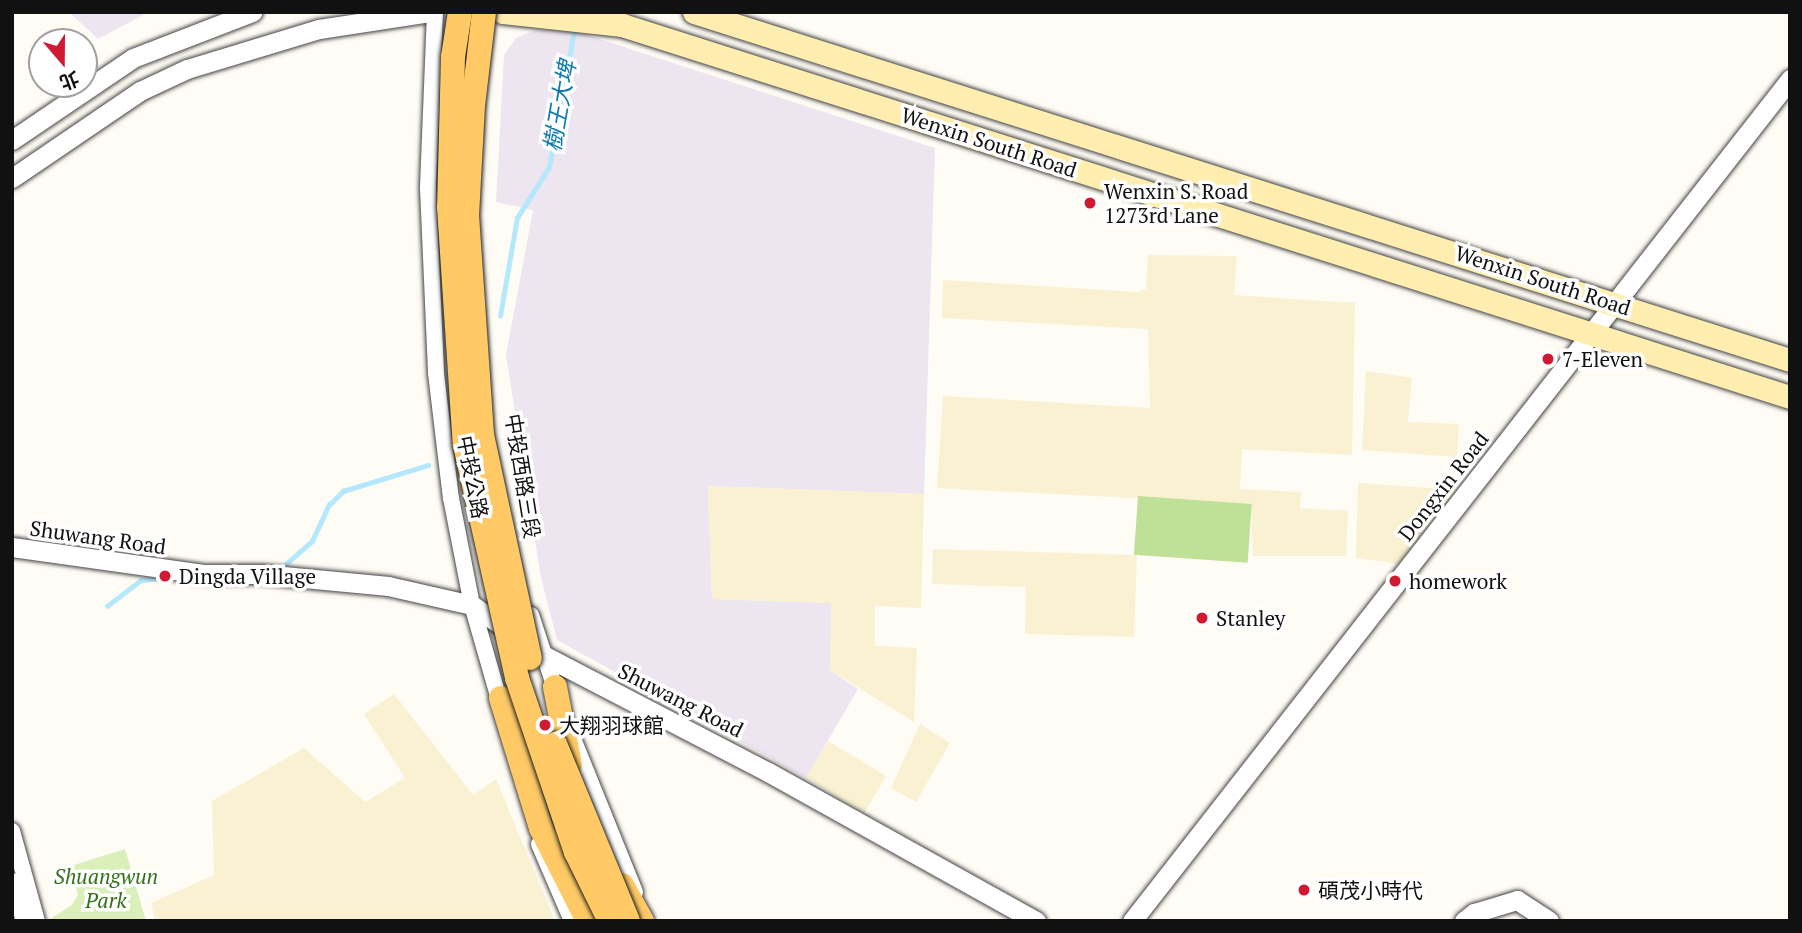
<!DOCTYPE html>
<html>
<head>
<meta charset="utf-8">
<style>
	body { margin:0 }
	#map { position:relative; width:1802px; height:933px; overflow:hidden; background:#fffcf5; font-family:"PT Serif","Noto Sans TC",serif }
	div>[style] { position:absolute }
	.industrial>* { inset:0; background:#ede5f0 }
	.farmland>* { inset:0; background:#f9f1d1; transform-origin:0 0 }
	.green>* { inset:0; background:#daefb9 }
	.forest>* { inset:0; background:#bfe197; transform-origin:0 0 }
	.stream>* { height:4.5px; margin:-2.25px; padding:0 2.25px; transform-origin:2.25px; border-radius:2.25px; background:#b4e8fc }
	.roads { filter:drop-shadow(0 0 2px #444) drop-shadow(0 0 2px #444) }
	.minor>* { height:16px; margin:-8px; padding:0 8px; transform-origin:8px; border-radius:8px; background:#fff }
	.tertiary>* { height:19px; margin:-9.5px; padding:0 9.5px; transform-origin:9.5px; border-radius:9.5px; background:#fff }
	.secondary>* { height:23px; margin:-11.5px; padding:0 11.5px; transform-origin:11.5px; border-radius:11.5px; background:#ffeeb0 }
	.primary>* { height:24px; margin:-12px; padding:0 12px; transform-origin:12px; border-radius:12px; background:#ffca65 }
	.bridges { filter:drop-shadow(0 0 2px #222) drop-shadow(0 0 2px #222) }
	.primary-bridge>* { height:24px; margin:-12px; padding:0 12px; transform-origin:12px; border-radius:12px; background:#ffca65 }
	.dots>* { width:19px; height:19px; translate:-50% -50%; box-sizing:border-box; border:4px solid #fff; border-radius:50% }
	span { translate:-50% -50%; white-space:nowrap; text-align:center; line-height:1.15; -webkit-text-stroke:7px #fff; paint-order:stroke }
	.street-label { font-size:21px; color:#111 }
	.poi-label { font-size:21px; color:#111 }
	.left { translate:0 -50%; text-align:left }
	.park-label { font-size:21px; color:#347119; font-style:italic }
	.water-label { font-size:23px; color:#0c79b1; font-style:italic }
	.frame { position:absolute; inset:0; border:14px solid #111; pointer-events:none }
	.north { position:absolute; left:28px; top:28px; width:70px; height:70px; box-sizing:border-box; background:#fff; border:2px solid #a0a0a0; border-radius:50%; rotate:160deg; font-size:19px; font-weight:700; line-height:28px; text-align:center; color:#111 }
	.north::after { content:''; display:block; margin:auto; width:24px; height:32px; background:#d01a34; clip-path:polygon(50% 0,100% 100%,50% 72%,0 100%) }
</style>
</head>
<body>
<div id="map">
	<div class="industrial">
		<i style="clip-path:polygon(69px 12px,149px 12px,98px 39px)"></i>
		<i style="clip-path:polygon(536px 30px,572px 30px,935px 148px,924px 494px,708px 486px,712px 599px,832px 603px,830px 670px,858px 689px,806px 778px,557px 640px,541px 578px,506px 355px,533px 210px,496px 202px,504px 55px,516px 38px)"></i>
	</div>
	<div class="farmland">
		<i style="clip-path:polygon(1148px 255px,1237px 256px,1234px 295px,1355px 303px,1352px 455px,1242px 449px,1240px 489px,1301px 492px,1300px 508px,1348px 511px,1346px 556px,1253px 556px,1251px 504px,937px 488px,943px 396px,1150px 408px,1148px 329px,942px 318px,943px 280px,1137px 292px,1146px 289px)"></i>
		<i style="clip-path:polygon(1366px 371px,1412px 378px,1408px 422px,1459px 424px,1457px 457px,1362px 450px)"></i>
		<i style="clip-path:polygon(1358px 483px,1461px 490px,1402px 564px,1356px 558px)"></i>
		<i style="clip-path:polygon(708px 486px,924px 494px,921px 608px,875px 606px,875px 646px,917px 648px,914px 722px,830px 670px,831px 603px,712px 599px)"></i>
		<i style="clip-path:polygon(933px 549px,1137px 555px,1134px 637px,1025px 634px,1026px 587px,932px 584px)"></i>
		<i style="clip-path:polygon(394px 694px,473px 795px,496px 779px,555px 921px,155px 921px,151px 903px,214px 875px,212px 801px,304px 748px,365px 802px,405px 778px,364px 714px)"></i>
		<i style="clip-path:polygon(920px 724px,950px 743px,916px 802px,891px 788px)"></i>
		<i style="left:828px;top:741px;width:68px;height:43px;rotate:31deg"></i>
	</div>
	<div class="green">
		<i style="clip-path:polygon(125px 849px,146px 921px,47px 921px,72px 905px,78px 895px,71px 866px)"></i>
	</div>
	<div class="forest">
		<i style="left:1138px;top:496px;width:114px;height:59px;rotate:4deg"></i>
	</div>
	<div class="stream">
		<i style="left:500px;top:316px;width:99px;rotate:-80.2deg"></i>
		<i style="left:517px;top:218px;width:60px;rotate:-57.9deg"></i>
		<i style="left:549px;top:167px;width:143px;rotate:-79.6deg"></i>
		<i style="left:279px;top:570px;width:44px;rotate:-41.3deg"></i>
		<i style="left:312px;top:541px;width:40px;rotate:-65deg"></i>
		<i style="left:329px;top:505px;width:20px;rotate:-45deg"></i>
		<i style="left:343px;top:491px;width:89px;rotate:-17deg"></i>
		<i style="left:210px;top:583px;width:51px"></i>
		<i style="left:107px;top:606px;width:43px;rotate:-37.4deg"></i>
		<i style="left:141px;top:580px;width:22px;rotate:-5deg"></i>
	</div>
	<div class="roads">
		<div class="minor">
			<i style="left:435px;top:12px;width:176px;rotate:92.3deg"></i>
			<i style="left:428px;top:188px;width:185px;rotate:87.5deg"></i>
			<i style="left:436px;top:373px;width:126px;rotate:83.2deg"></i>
			<i style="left:451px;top:498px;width:109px;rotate:78.9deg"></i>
			<i style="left:472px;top:605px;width:105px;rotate:74deg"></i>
			<i style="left:531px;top:615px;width:86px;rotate:71.8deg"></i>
			<i style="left:574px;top:741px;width:163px;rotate:68deg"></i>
			<i style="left:12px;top:831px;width:93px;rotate:74.5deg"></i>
			<i style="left:539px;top:844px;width:84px;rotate:66.8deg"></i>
			<i style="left:12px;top:881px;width:42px;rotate:73.3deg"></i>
		</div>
		<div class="tertiary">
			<i style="left:12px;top:140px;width:146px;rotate:-34.1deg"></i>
			<i style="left:133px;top:58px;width:128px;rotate:-21.1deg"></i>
			<i style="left:12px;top:178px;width:155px;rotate:-34.2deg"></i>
			<i style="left:140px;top:91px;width:52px;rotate:-25.1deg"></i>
			<i style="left:187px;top:69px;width:138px;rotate:-16.9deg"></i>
			<i style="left:319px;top:29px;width:112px;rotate:-8.7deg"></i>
			<i style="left:12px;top:547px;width:193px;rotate:8deg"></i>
			<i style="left:203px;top:574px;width:59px"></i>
			<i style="left:262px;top:574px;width:127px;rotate:5.4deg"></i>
			<i style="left:388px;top:586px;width:86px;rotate:12.7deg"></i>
			<i style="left:472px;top:605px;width:89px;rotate:34.9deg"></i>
			<i style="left:545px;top:656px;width:251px;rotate:27.5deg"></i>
			<i style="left:768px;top:772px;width:307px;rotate:29.1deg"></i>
			<i style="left:1132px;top:921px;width:1069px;rotate:-51.99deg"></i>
			<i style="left:1464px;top:921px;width:13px;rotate:-39deg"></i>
			<i style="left:1474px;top:913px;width:45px;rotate:-16.8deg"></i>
			<i style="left:1517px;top:900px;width:38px;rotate:33deg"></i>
		</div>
		<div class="secondary">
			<i style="left:503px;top:12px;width:120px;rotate:6.2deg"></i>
			<i style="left:622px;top:25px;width:1226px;rotate:17.67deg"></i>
			<i style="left:694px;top:12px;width:1150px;rotate:17.62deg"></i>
		</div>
		<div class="primary">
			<i style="left:555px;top:687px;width:79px;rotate:79.1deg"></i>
			<i style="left:501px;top:698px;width:136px;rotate:72.9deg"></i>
			<i style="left:541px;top:828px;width:104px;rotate:63.2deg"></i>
			<i style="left:622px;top:885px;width:41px;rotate:60.9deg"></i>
		</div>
	</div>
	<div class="bridges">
		<div class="primary-bridge">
			<i style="left:460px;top:12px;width:46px;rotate:98.8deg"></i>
			<i style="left:453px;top:57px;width:150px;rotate:91.5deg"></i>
			<i style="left:449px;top:207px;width:239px;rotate:86.2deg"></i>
			<i style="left:465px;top:445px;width:239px;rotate:77.4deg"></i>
			<i style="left:517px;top:678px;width:184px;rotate:71.3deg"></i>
			<i style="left:576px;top:852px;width:77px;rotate:63.8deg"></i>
			<i style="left:484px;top:12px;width:94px;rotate:96.7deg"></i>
			<i style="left:473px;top:105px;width:110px;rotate:93.1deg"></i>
			<i style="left:467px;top:215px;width:221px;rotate:86.1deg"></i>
			<i style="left:482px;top:435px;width:228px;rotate:77.9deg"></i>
			<i style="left:555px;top:744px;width:191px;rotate:67.6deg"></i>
		</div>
	</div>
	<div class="dots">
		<i style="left:1090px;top:203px;background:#d01a34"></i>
		<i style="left:1548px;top:359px;background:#d01a34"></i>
		<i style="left:165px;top:576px;background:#d01a34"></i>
		<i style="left:1395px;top:581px;background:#d01a34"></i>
		<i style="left:1202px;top:618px;background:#d01a34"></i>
		<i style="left:545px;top:725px;background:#d01a34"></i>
		<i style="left:1304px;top:890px;background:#d01a34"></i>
	</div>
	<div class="street-label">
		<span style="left:989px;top:142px;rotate:18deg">Wenxin South Road</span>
		<span style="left:1543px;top:280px;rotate:18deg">Wenxin South Road</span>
		<span style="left:523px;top:476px;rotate:81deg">中投西路三段</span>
		<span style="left:473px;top:477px;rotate:79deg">中投公路</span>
		<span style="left:1443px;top:486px;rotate:-52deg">Dongxin Road</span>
		<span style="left:98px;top:537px;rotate:8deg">Shuwang Road</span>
		<span style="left:681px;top:700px;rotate:27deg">Shuwang Road</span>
	</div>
	<div class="poi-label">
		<span class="left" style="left:1104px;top:203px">Wenxin S. Road<br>1273rd Lane</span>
		<span class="left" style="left:1562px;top:359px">7-Eleven</span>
		<span class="left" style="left:179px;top:576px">Dingda Village</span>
		<span class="left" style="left:1409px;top:581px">homework</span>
		<span class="left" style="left:1216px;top:618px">Stanley</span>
		<span class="left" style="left:559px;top:725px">大翔羽球館</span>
		<span class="left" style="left:1318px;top:890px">碩茂小時代</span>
	</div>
	<div class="park-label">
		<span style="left:106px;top:888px">Shuangwun<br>Park</span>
	</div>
	<div class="water-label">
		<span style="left:560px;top:106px;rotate:-80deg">樹王大埤</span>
	</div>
	<div class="frame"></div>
	<div class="north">北</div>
</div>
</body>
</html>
